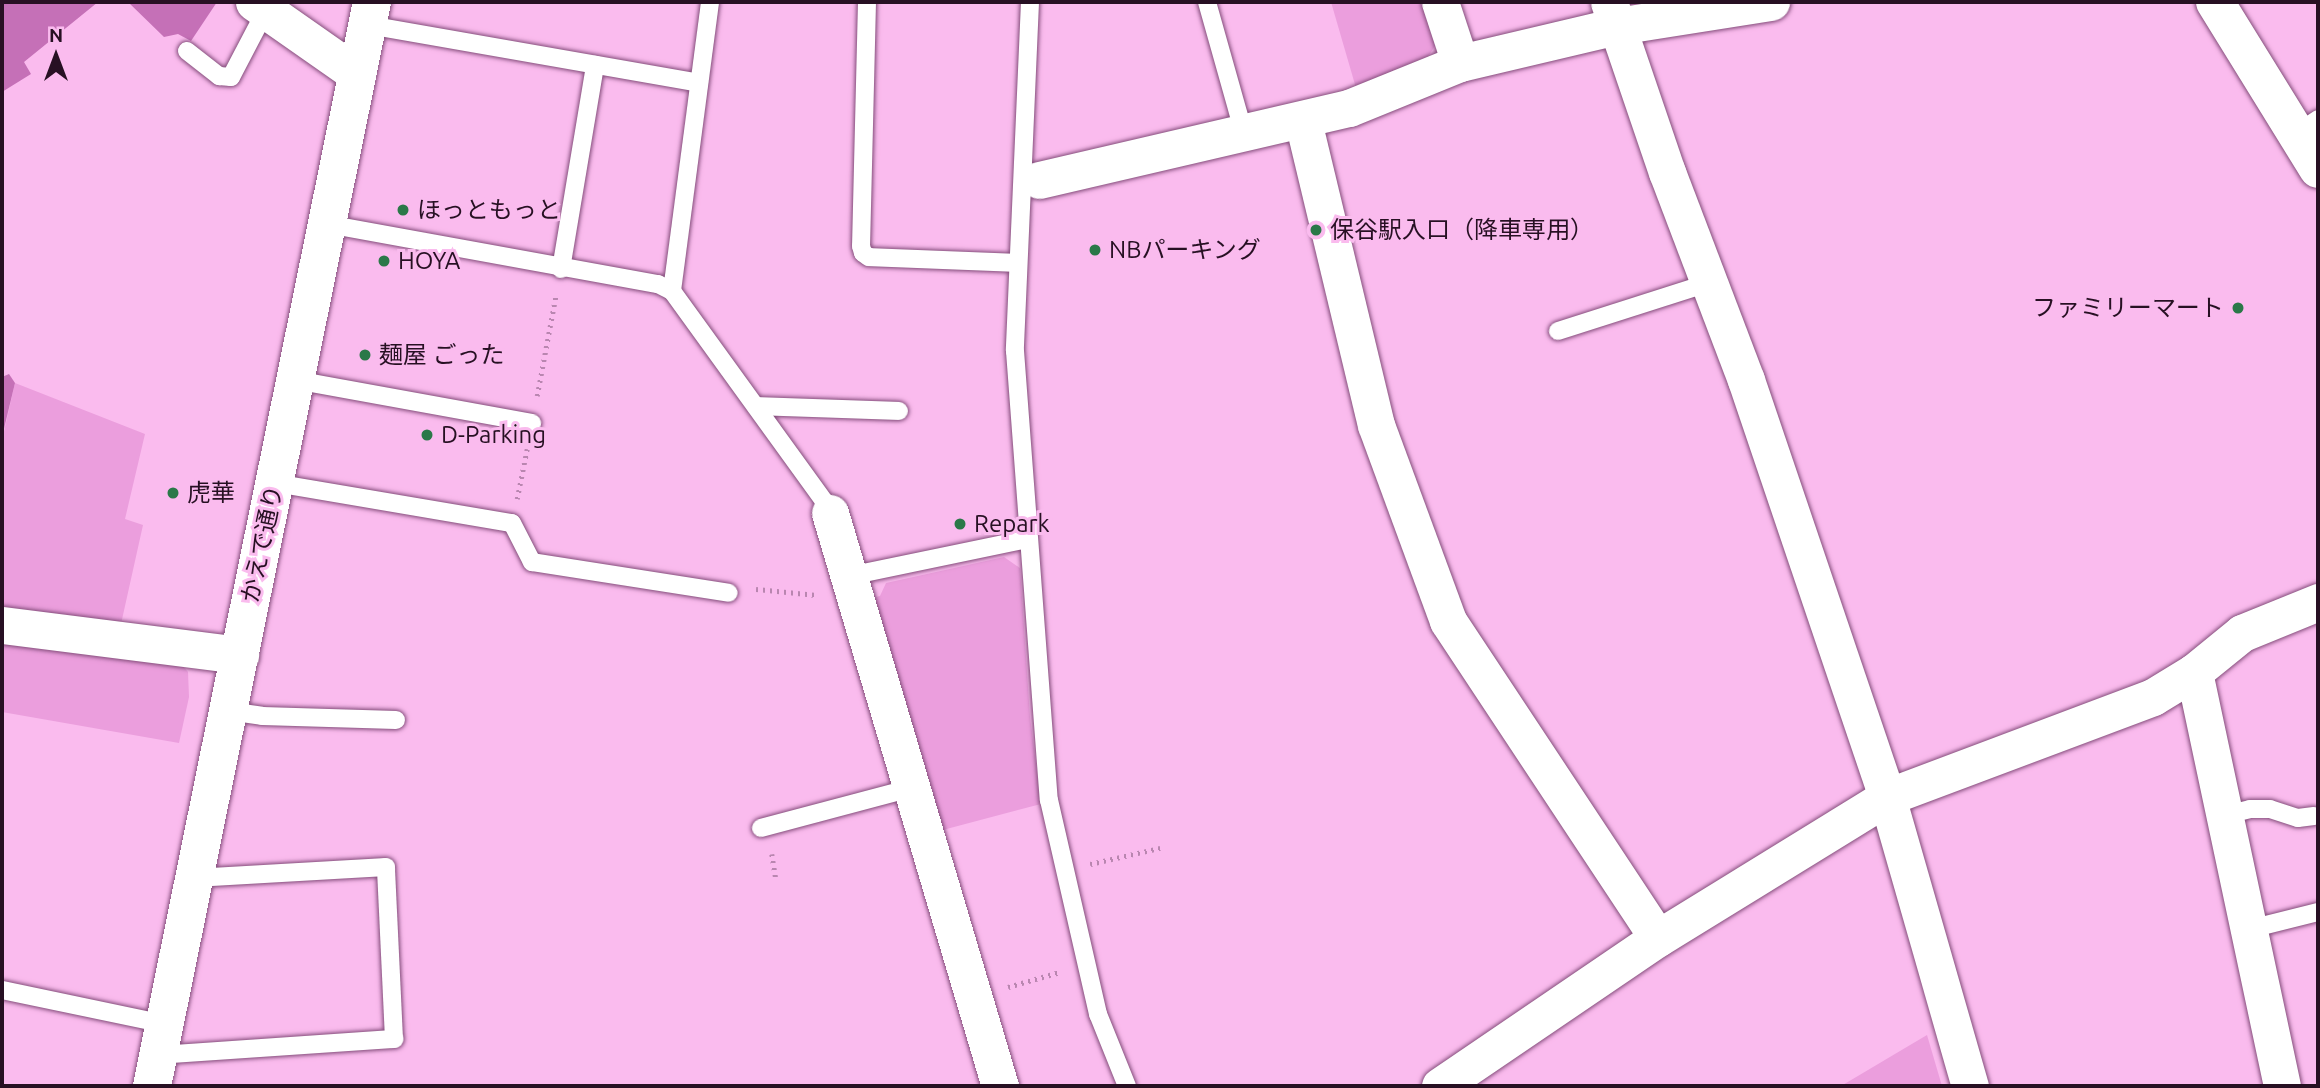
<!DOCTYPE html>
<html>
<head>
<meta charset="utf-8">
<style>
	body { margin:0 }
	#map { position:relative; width:2320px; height:1088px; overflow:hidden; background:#fabbee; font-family:Ubuntu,"Noto Sans JP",sans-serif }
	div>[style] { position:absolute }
	.green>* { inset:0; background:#eb9edd }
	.forest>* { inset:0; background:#c570b7 }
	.path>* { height:4.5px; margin-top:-2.25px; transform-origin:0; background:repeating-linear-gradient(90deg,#b986b0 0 2px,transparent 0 7px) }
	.roads { filter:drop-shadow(0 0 2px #844d7b) drop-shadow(0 0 2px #844d7b) }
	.service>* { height:18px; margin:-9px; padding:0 9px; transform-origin:9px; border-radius:9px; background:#fff }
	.minor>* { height:37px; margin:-18.5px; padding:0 18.5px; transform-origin:18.5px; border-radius:18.5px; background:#fff }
	.tertiary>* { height:38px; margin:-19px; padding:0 19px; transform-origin:19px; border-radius:19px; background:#fff }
	.primary>* { height:38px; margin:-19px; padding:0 19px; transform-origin:19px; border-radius:19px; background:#fff }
	.dots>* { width:19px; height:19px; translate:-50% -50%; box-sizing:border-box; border:4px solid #fabbee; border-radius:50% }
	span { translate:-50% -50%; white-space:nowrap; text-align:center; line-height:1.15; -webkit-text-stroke:6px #fabbee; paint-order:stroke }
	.poi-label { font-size:24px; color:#271023 }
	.left { translate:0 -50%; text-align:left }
	.right { translate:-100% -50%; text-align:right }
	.street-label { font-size:24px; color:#271023 }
	.frame { position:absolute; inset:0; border:4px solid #271023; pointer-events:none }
	.north { position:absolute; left:21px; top:21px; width:70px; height:70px; -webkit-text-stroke:5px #fabbee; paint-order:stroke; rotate:0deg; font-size:19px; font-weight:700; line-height:28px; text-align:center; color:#271023 }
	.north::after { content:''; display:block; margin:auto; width:24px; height:32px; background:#271023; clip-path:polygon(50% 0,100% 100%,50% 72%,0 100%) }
</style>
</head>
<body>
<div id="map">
	<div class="green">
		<i style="clip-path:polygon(1331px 2px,1421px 2px,1435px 46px,1427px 58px,1356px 88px)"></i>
		<i style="clip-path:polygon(15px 383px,145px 434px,125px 519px,143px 525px,121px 624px,2px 609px,2px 440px)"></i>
		<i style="clip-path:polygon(1004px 557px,1020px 568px,1030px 717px,1041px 804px,939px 831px,872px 598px,880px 596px,886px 583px)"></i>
		<i style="clip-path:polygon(2px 639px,182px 665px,188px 672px,189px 697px,179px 743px,2px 712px)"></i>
		<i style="clip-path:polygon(1927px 1035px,1942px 1086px,1841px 1086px)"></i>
	</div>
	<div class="forest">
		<i style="clip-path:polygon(2px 2px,98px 2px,24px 62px,31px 74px,2px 92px)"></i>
		<i style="clip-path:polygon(128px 2px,217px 2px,191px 41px,178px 34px,164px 37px)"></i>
		<i style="clip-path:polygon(9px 374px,15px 383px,2px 437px,2px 377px)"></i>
	</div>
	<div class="path">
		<i style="left:537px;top:396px;width:104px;rotate:-79.4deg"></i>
		<i style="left:517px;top:499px;width:51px;rotate:-78.7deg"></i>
		<i style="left:756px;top:589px;width:61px;rotate:5.6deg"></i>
		<i style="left:772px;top:854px;width:26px;rotate:81deg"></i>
		<i style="left:1090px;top:864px;width:72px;rotate:-12.9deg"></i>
		<i style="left:1008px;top:987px;width:54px;rotate:-16.1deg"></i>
	</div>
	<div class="roads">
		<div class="service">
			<i style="left:867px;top:2px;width:244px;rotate:91.4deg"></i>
			<i style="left:861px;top:246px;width:7px;rotate:74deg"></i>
			<i style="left:863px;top:253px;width:7px;rotate:34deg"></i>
			<i style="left:869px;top:257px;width:148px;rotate:2.3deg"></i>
			<i style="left:1030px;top:2px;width:349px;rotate:92.5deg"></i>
			<i style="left:1015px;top:351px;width:450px;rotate:85.7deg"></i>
			<i style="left:1049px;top:800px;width:220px;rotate:77.1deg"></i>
			<i style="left:1098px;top:1014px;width:78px;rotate:68.1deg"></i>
			<i style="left:1207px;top:2px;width:137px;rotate:74.3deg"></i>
			<i style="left:368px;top:25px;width:336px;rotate:9.9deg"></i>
			<i style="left:187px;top:51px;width:41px;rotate:38deg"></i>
			<i style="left:219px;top:76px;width:12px;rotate:5deg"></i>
			<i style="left:231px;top:77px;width:76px;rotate:-62.4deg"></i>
			<i style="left:2296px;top:134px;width:27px;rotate:-34deg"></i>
			<i style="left:327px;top:224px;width:336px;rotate:10.3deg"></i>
			<i style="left:658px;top:284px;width:16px;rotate:27deg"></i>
			<i style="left:672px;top:291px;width:261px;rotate:54.1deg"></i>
			<i style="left:825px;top:502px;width:12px;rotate:66deg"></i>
			<i style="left:561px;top:269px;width:207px;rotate:-80.5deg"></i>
			<i style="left:672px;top:291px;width:291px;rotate:-82.5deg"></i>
			<i style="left:1558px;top:331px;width:157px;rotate:-17.7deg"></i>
			<i style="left:295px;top:380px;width:241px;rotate:10.3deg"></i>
			<i style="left:756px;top:406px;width:143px;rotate:2deg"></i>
			<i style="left:275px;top:483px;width:240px;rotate:9.6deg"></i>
			<i style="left:512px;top:523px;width:44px;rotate:62.9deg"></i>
			<i style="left:532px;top:562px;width:199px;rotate:8.9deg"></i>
			<i style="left:849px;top:576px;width:182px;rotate:-11.7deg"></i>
			<i style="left:228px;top:711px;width:34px;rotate:8deg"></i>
			<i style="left:262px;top:716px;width:134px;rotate:1.7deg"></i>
			<i style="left:2226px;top:815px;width:25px;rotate:-14deg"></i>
			<i style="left:2250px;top:809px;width:20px"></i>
			<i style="left:2270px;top:809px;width:29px;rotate:18deg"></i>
			<i style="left:2298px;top:818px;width:16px;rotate:-7deg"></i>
			<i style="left:761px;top:828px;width:155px;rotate:-14.9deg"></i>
			<i style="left:2250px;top:929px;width:70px;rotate:-14deg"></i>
			<i style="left:2px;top:990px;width:167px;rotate:11.8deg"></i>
			<i style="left:158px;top:1055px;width:237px;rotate:-3.9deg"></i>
			<i style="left:394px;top:1039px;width:172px;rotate:-92.7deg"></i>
			<i style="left:386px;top:867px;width:192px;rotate:176.7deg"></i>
		</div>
		<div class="minor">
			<i style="left:254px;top:2px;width:126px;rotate:35deg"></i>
			<i style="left:1440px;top:2px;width:64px;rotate:71.8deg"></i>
			<i style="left:1609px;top:2px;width:180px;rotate:71.2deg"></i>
			<i style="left:1667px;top:172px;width:222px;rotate:69.2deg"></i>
			<i style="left:1746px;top:380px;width:440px;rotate:71.3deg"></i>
			<i style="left:1887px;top:797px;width:301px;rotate:74deg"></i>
			<i style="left:1303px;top:121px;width:313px;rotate:76.5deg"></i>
			<i style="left:1376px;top:425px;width:209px;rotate:69.8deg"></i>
			<i style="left:1448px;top:621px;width:380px;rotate:56.5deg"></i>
			<i style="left:1039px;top:180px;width:318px;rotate:-13.1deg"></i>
			<i style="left:1349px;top:108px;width:120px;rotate:-22.1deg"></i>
			<i style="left:1460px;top:63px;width:161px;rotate:-13.3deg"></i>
			<i style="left:1617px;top:26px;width:156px;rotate:-8.9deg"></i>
			<i style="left:830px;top:513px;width:598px;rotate:73.48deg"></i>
			<i style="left:2px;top:625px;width:240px;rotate:7.2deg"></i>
			<i style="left:2194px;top:672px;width:423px;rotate:78deg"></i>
			<i style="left:1440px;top:1086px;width:263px;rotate:-34.2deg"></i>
			<i style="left:1658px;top:938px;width:269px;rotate:-31.6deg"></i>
			<i style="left:1887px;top:797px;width:284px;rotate:-20.6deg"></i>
			<i style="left:2153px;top:697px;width:48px;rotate:-31.4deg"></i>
			<i style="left:2194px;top:672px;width:62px;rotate:-39.1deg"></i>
			<i style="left:2242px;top:633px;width:82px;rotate:-22.2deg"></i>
		</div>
		<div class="tertiary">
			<i style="left:152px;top:1086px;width:1106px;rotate:-78.53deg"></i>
		</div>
		<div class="primary">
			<i style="left:2215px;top:2px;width:196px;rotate:58.3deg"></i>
		</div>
	</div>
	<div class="dots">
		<i style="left:403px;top:210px;background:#2a7848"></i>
		<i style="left:1316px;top:230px;background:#2a7848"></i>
		<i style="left:1095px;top:250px;background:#2a7848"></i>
		<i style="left:384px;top:261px;background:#2a7848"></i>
		<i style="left:2238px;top:308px;background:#2a7848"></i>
		<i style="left:365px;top:355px;background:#2a7848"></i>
		<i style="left:427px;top:435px;background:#2a7848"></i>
		<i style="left:173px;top:493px;background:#2a7848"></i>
		<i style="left:960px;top:524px;background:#2a7848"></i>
	</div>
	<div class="poi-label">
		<span class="left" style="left:417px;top:210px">ほっともっと</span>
		<span class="left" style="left:1330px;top:230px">保谷駅入口（降車専用）</span>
		<span class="left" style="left:1109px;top:250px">NBパーキング</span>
		<span class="left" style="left:398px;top:261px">HOYA</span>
		<span class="right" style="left:2224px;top:308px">ファミリーマート</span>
		<span class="left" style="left:379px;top:355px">麺屋 ごった</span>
		<span class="left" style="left:441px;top:435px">D-Parking</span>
		<span class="left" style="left:187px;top:493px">虎華</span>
		<span class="left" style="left:974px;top:524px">Repark</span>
	</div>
	<div class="street-label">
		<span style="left:262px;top:544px;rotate:-78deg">かえで通り</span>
	</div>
	<div class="frame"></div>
	<div class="north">N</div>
</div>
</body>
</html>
